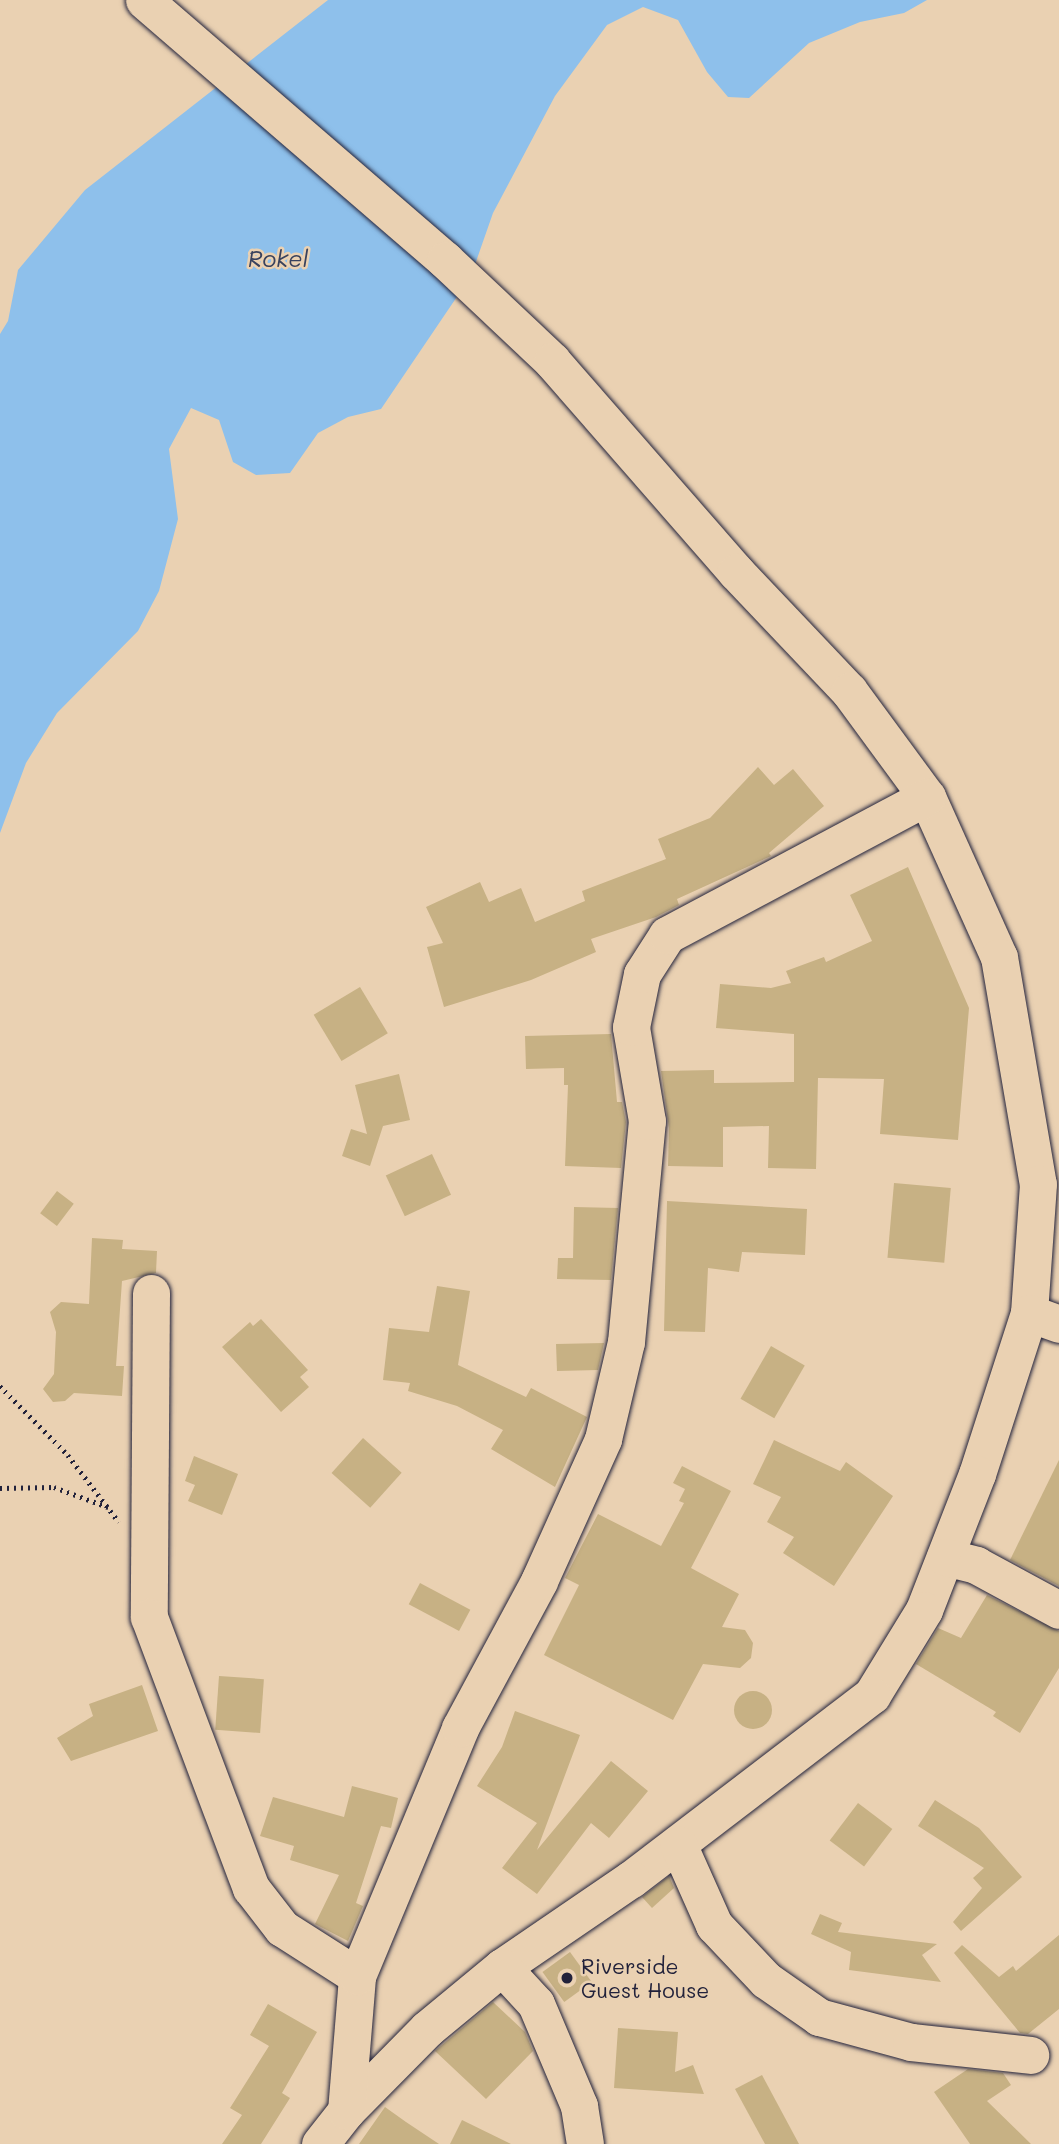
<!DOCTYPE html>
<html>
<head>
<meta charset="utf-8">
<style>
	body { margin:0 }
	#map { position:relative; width:1059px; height:2144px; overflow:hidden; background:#ead1b2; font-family:Mali,sans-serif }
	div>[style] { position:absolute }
	.water>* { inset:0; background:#8ec0eb }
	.building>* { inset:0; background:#c7b184; transform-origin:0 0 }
	.round { border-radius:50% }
	.path>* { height:4.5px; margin-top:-2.25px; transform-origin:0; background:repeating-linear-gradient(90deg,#22223b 0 2px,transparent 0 7px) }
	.roads { filter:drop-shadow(0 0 2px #22223b) drop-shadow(0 0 2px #22223b) }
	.minor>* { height:37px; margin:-18.5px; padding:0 18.5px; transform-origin:18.5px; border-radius:18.5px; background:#ead1b2 }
	.dots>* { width:19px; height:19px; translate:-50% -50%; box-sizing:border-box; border:4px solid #ead1b2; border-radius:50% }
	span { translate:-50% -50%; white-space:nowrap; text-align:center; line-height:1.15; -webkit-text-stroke:5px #ead1b2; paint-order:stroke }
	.poi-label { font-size:21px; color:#22223b }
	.left { translate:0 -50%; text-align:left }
	.water-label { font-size:23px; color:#38425e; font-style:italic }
</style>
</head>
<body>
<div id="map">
	<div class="water">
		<i style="clip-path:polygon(328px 0,927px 0,904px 13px,860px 22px,809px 43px,749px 98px,728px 97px,707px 72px,678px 20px,643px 7px,607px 25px,555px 96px,493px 213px,471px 276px,381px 409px,348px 417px,318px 433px,290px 473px,256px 475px,233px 462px,219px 420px,191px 408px,169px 449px,178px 519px,159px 591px,138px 631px,57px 713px,26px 763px,0 833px,0 334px,8px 321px,18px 270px,85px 190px)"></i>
	</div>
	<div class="building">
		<i style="clip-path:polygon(758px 767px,774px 785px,793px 769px,824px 806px,769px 853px,771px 856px,677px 899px,679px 905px,656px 917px,591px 939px,596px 952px,531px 980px,444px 1007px,427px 947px,443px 943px,426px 907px,480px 882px,489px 902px,521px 888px,535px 922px,585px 901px,582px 891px,666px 859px,658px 839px,710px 818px)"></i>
		<i style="clip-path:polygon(908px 867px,969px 1008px,958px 1140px,880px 1134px,884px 1079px,818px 1078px,816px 1169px,768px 1168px,769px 1126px,723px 1127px,723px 1167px,668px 1166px,669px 1128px,661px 1071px,714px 1070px,714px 1083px,794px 1082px,794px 1034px,716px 1028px,720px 984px,771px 988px,791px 983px,786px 971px,824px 957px,826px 962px,872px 941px,850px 895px)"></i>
		<i style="left:360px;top:987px;width:54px;height:54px;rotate:59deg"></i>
		<i style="clip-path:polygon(611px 1034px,617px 1102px,622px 1102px,626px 1122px,621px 1168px,565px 1166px,568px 1085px,564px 1085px,564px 1068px,526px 1069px,525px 1036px)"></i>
		<i style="clip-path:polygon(399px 1074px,410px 1120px,383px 1126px,370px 1166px,342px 1156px,351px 1129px,367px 1134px,355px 1085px)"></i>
		<i style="left:432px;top:1154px;width:45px;height:51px;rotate:65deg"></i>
		<i style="left:894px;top:1183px;width:57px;height:75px;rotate:5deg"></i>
		<i style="left:57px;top:1191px;width:21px;height:28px;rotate:37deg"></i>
		<i style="clip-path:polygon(667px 1201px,807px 1209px,805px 1255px,742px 1252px,739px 1272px,708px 1268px,705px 1332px,664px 1331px)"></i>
		<i style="clip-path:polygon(574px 1207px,618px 1208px,611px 1280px,557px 1279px,558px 1258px,573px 1258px)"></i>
		<i style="clip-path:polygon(92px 1238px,123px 1240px,122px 1249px,157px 1251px,156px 1273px,122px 1281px,116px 1366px,124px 1366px,122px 1396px,74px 1393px,65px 1401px,53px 1402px,43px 1389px,54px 1374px,56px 1332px,50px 1312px,61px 1302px,89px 1304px)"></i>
		<i style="clip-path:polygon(437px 1286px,470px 1291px,458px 1365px,526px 1397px,531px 1388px,587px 1417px,555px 1487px,491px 1449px,503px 1430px,457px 1406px,408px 1391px,410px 1383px,383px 1380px,389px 1328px,429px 1332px)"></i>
		<i style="clip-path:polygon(261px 1319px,308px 1370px,300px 1377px,309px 1387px,281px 1412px,222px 1347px,250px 1322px,253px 1326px)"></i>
		<i style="clip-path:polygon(604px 1343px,598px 1370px,557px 1371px,556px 1344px)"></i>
		<i style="left:771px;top:1346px;width:39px;height:61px;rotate:30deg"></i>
		<i style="left:363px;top:1438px;width:52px;height:47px;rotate:42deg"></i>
		<i style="clip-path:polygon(774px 1440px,840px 1471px,846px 1462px,893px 1496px,834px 1586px,783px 1553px,794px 1537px,767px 1522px,781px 1497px,753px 1484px)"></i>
		<i style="clip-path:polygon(194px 1456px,238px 1474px,222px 1515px,188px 1501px,195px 1485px,185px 1481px)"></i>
		<i style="clip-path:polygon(1059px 1460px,1059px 1586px,1010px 1560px)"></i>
		<i style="clip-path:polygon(682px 1466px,731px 1491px,691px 1568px,739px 1594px,722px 1627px,745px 1630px,753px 1643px,751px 1658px,740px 1668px,703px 1664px,673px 1720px,544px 1655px,579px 1585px,565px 1578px,598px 1514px,661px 1546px,684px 1503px,679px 1501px,685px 1489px,673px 1483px)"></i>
		<i style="left:420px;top:1583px;width:57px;height:24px;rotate:28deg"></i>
		<i style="clip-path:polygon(987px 1595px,1059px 1631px,1059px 1668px,1020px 1733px,993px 1716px,996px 1712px,916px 1664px,938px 1628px,961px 1638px)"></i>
		<i style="left:219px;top:1676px;width:45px;height:54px;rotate:4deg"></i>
		<i style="clip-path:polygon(142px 1685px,158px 1731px,71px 1761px,57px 1738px,93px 1716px,89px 1704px)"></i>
		<i class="round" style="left:734px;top:1691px;width:38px;height:38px"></i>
		<i style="clip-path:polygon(515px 1711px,580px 1735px,537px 1850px,611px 1761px,648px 1791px,609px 1838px,591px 1823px,537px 1894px,502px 1868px,537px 1823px,477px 1786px,502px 1747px)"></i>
		<i style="clip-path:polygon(352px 1786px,398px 1798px,391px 1828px,381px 1826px,356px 1903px,363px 1906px,348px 1941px,315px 1924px,339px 1875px,290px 1860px,294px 1846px,260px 1836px,273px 1797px,344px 1817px)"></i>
		<i style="clip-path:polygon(935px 1800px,979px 1828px,1022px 1877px,961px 1931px,953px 1922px,982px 1888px,973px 1878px,984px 1868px,918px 1826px)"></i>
		<i style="left:858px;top:1803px;width:43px;height:47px;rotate:37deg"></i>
		<i style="clip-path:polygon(669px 1876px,674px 1888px,652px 1908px,642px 1897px)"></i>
		<i style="clip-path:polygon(820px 1914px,842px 1923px,838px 1932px,937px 1944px,922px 1955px,941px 1982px,849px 1970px,851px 1952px,811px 1934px)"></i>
		<i style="clip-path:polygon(1059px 1935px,1059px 2009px,1028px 2034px,1020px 2033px,954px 1953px,962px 1945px,999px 1977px,1013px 1966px,1016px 1971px)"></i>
		<i style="left:570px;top:1952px;width:37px;height:34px;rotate:54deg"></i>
		<i style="clip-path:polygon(493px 2002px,525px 2032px,533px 2051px,486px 2099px,435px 2051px)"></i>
		<i style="clip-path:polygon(268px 2004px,317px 2032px,282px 2093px,290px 2098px,261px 2144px,222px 2144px,242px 2115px,230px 2108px,269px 2046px,250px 2035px)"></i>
		<i style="clip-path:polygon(618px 2028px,678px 2032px,675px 2072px,693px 2065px,704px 2094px,614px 2088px)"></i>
		<i style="clip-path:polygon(968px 2069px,1003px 2073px,1011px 2085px,987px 2101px,1031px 2144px,970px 2144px,934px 2092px)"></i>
		<i style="clip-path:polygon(762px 2075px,799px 2144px,765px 2144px,735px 2089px)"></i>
		<i style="clip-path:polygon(385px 2107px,406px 2122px,439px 2144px,359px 2144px)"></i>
		<i style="clip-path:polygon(462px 2120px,511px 2144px,450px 2144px)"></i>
	</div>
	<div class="path">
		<i style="left:0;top:1386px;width:97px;rotate:45.4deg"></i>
		<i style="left:68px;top:1455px;width:84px;rotate:52.7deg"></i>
		<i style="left:0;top:1488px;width:54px;rotate:-1.1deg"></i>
		<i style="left:54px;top:1487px;width:58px;rotate:20.3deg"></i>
	</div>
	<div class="roads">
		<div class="minor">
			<i style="left:144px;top:0;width:398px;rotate:40.8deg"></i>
			<i style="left:445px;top:260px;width:147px;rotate:43.3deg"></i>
			<i style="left:552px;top:361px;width:280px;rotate:48.9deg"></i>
			<i style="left:736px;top:572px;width:164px;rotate:46.5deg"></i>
			<i style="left:849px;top:691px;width:132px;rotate:53.7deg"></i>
			<i style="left:927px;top:797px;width:175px;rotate:65.8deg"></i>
			<i style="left:999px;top:957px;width:230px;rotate:80.3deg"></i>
			<i style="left:1038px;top:1184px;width:129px;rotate:94deg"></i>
			<i style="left:1029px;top:1313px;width:169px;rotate:107.9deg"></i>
			<i style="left:977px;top:1474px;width:146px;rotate:111.3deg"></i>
			<i style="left:924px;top:1610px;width:100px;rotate:121.5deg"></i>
			<i style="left:872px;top:1695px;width:303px;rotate:142.6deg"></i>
			<i style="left:631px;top:1879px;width:156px;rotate:145.7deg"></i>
			<i style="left:502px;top:1967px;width:97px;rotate:140.4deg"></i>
			<i style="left:427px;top:2029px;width:115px;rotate:134.6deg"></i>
			<i style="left:346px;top:2111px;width:42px;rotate:128.2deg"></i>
			<i style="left:151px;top:1293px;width:324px;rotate:90.4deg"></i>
			<i style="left:149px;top:1617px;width:290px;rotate:69.4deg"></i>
			<i style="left:251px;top:1888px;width:51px;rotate:52.2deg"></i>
			<i style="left:282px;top:1928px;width:89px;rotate:32.6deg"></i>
			<i style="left:1029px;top:1313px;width:32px;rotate:20deg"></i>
			<i style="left:945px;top:1557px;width:32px;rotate:14deg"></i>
			<i style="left:976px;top:1565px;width:94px;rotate:28.5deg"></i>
			<i style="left:678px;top:1844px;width:89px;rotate:66deg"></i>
			<i style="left:714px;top:1925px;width:76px;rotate:46.6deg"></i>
			<i style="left:766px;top:1980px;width:65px;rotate:34.9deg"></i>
			<i style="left:819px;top:2017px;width:95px;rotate:15.2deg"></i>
			<i style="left:911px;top:2042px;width:120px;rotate:6.2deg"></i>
			<i style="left:502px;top:1967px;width:50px;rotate:47.4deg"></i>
			<i style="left:536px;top:2004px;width:111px;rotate:67.1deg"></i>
			<i style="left:579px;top:2106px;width:38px;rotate:81deg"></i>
			<i style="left:346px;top:2111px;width:135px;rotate:-85.3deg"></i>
			<i style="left:357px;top:1976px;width:269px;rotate:-67.4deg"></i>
			<i style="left:460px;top:1728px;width:167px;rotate:-61.7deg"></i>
			<i style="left:539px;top:1581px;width:156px;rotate:-65.7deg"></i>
			<i style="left:603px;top:1439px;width:100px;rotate:-76.7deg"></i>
			<i style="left:626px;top:1342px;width:222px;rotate:-84.6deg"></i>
			<i style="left:647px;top:1121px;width:95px;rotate:-99.7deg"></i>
			<i style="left:631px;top:1027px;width:54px;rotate:-78.3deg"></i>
			<i style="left:642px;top:974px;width:46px;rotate:-57.3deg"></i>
			<i style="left:667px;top:935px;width:294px;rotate:-28deg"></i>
		</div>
	</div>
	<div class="dots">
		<i style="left:567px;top:1978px;background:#22223b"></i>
	</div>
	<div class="poi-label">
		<span class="left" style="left:581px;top:1978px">Riverside<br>Guest House</span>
	</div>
	<div class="water-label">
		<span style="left:278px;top:258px">Rokel</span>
	</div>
</div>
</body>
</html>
